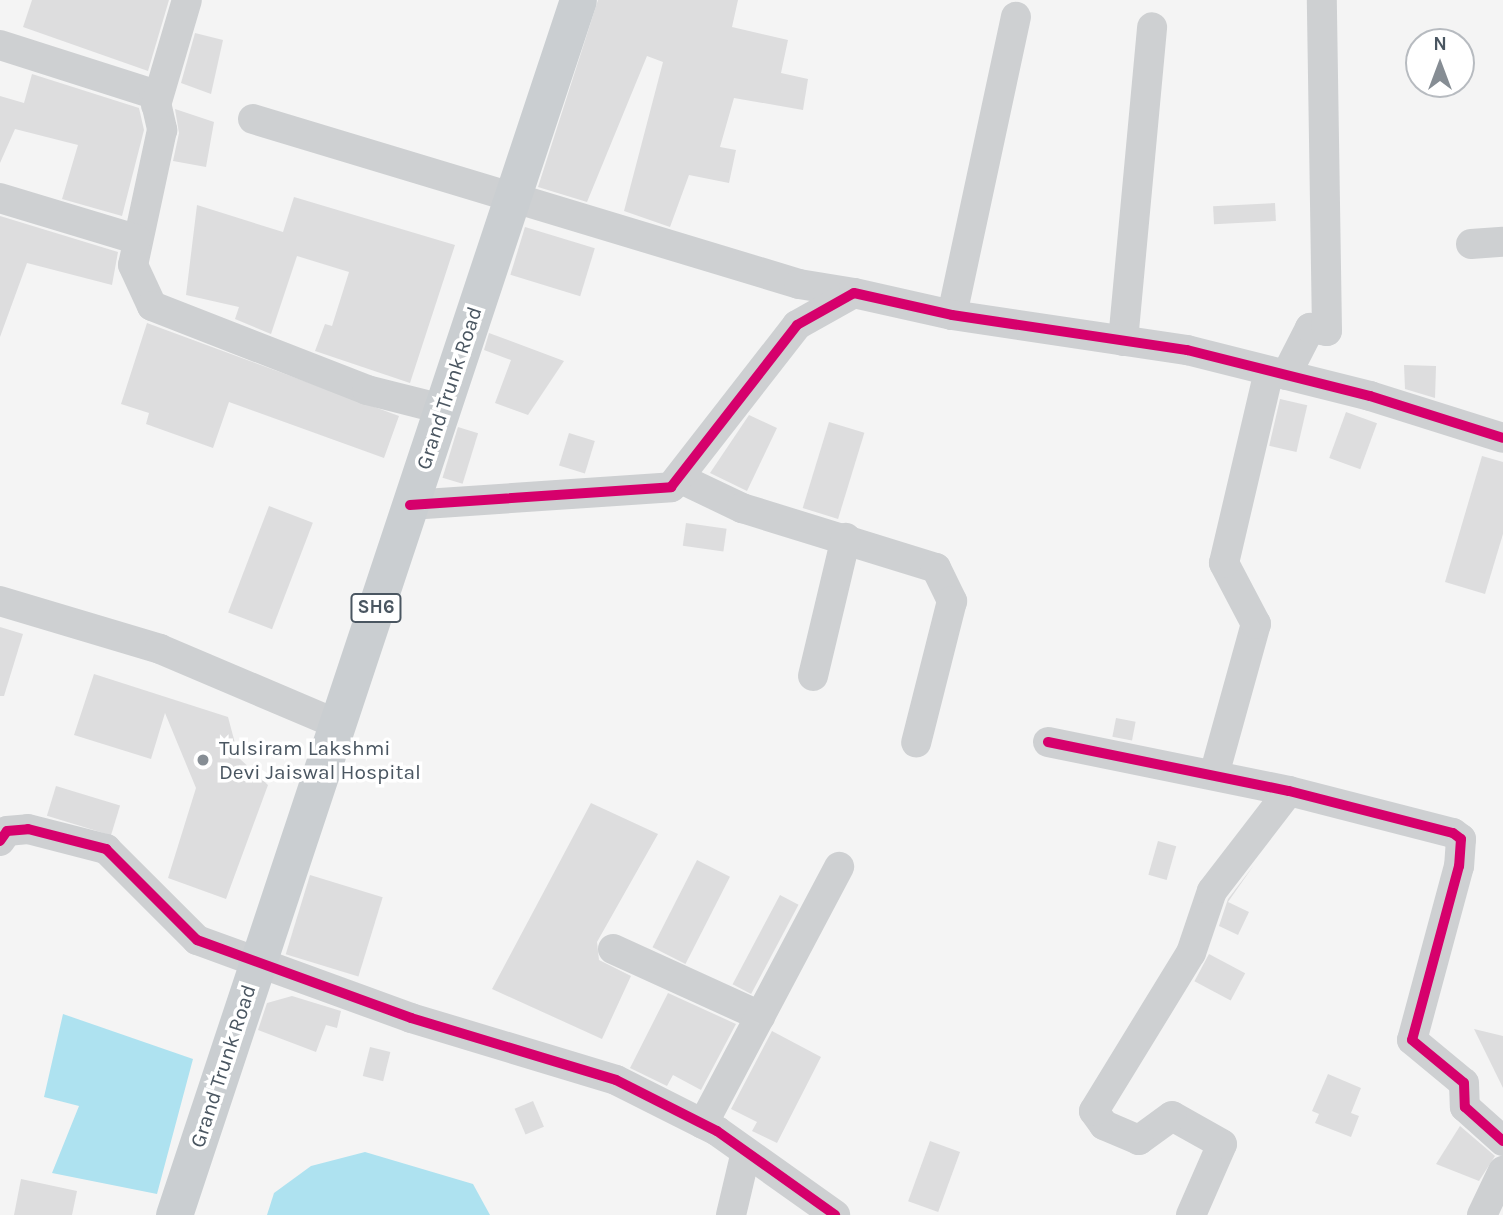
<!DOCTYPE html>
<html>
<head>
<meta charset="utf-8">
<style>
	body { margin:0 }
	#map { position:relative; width:1503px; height:1215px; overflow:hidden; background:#f4f4f4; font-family:Karla,sans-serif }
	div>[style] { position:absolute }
	.water>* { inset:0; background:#aee2f0 }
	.building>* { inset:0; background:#ddddde; transform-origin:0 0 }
	.minor>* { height:30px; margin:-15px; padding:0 15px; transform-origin:15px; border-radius:15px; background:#ced0d2 }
	.major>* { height:37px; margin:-18.5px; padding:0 18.5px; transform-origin:18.5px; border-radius:18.5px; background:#caced1 }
	.cycleway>* { height:10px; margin:-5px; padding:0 5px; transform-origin:5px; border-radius:5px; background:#d6006c }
	.dots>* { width:19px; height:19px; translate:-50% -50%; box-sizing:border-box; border:4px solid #fff; border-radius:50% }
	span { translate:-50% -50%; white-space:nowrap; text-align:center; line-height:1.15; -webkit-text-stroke:7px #fff; paint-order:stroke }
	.shield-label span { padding:2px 5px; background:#fff; border:2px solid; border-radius:5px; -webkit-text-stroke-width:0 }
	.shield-label { font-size:19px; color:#4a5661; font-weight:700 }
	.street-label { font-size:21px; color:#4a5661 }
	.poi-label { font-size:21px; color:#4a5661 }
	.left { translate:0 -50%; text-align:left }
	.north { position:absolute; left:1405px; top:28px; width:70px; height:70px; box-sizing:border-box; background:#fff; border:2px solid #b7bbc0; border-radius:50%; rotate:0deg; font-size:19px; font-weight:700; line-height:28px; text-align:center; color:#4a5661 }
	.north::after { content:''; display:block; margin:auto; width:24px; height:32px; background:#868d94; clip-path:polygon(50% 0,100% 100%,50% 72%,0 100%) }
</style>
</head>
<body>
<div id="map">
	<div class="water">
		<i style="clip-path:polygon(63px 1014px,193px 1059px,157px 1194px,52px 1173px,79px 1106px,44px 1097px)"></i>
		<i style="clip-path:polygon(365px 1152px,473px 1184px,490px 1215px,267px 1215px,274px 1193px,311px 1166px)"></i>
	</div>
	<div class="building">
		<i style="clip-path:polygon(32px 0,169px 0,148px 71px,23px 27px)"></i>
		<i style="clip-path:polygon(598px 0,738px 0,732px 27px,788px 40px,781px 73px,808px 79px,803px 110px,734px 98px,720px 147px,736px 150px,729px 183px,689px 175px,670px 227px,624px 211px,663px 62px,647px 56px,587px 202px,538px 187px)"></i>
		<i style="clip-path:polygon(195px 33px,223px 40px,211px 94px,181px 83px)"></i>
		<i style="clip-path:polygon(32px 74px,139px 108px,144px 130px,122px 216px,62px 199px,78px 145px,15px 129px,0 163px,0 96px,24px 103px)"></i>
		<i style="clip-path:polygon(175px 109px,214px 122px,206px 167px,173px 161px,179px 133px)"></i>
		<i style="clip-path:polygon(294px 197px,455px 245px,410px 383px,315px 351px,325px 324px,332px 326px,349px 272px,297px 256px,271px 334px,235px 319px,239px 307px,186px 295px,197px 205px,283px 232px)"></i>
		<i style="left:1275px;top:203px;width:18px;height:62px;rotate:87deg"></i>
		<i style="clip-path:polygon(0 216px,118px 252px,112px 285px,27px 263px,0 337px)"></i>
		<i style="left:525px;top:227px;width:73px;height:50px;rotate:17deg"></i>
		<i style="clip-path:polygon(147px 323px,399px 416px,384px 458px,229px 402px,213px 448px,146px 424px,149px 413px,121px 404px)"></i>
		<i style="clip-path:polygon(489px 333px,564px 361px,528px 415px,495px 403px,511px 360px,484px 350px)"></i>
		<i style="clip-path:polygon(1404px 365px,1436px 366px,1435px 398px,1405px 389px)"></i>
		<i style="left:1280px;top:399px;width:28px;height:48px;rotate:13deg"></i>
		<i style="left:1346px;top:412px;width:33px;height:49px;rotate:20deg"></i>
		<i style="clip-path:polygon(749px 415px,777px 428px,747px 491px,710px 473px)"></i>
		<i style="left:829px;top:422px;width:37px;height:90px;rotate:17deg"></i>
		<i style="left:458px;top:427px;width:21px;height:53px;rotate:17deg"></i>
		<i style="left:569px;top:433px;width:27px;height:34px;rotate:17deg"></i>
		<i style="clip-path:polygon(1482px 456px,1503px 462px,1503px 534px,1485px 594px,1445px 582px)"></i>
		<i style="left:269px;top:506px;width:47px;height:114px;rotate:21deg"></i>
		<i style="left:686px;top:523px;width:41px;height:23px;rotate:8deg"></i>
		<i style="clip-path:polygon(0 627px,23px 634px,4px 696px,0 696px)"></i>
		<i style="clip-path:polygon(94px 674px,228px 717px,239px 758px,268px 785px,226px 899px,168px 878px,196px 788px,165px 713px,151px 759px,74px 735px)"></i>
		<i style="left:1116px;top:718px;width:20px;height:19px;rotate:11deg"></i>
		<i style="left:56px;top:786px;width:67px;height:31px;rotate:17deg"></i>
		<i style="clip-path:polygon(591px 803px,658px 834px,597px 942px,599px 960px,631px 976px,602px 1039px,492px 989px)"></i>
		<i style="left:1158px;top:841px;width:19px;height:35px;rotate:16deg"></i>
		<i style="left:697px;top:860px;width:37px;height:98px;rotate:27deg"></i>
		<i style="clip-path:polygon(1254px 865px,1228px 902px,1249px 912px,1238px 935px,1219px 926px,1228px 899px)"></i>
		<i style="left:310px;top:875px;width:76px;height:83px;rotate:17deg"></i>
		<i style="left:780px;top:895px;width:21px;height:101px;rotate:28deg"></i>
		<i style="left:1209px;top:954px;width:41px;height:31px;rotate:28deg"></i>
		<i style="clip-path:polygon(668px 993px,736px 1024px,701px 1090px,673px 1075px,667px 1086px,630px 1068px)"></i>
		<i style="clip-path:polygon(292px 996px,341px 1011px,337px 1028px,326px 1025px,316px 1052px,258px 1030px,267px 1003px)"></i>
		<i style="clip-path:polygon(1474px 1029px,1503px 1036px,1503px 1088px)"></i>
		<i style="clip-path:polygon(772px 1031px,821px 1057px,777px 1143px,752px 1131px,757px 1122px,731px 1109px)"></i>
		<i style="left:370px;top:1047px;width:21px;height:30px;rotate:14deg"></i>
		<i style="clip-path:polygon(1328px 1074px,1361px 1088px,1351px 1113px,1359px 1116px,1351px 1137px,1315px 1123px,1319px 1114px,1312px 1111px)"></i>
		<i style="left:533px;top:1101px;width:28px;height:20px;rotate:67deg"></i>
		<i style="clip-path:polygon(1460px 1126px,1495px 1156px,1479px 1181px,1436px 1164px)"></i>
		<i style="left:930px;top:1141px;width:32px;height:64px;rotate:20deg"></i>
		<i style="clip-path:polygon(21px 1179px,77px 1191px,72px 1215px,14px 1215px)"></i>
	</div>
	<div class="minor">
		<i style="left:0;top:45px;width:162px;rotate:17.7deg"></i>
		<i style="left:154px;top:94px;width:37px;rotate:77deg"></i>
		<i style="left:162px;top:130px;width:138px;rotate:102.1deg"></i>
		<i style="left:133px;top:265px;width:45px;rotate:65.1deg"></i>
		<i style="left:152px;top:306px;width:231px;rotate:21.3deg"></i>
		<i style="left:367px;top:390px;width:77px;rotate:14.2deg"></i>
		<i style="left:156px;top:105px;width:109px;rotate:-73.6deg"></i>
		<i style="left:253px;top:119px;width:570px;rotate:16.81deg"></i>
		<i style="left:799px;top:284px;width:56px;rotate:9.3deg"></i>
		<i style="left:0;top:198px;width:142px;rotate:16.8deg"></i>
		<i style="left:1471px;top:244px;width:32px;rotate:-4deg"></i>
		<i style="left:952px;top:315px;width:305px;rotate:-77.9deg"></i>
		<i style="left:1123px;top:341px;width:315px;rotate:-84.7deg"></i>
		<i style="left:1286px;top:375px;width:53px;rotate:-62.9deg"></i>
		<i style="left:1310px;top:328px;width:17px;rotate:10deg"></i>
		<i style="left:1327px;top:331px;width:331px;rotate:-90.9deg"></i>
		<i style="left:679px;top:478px;width:70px;rotate:25.5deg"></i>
		<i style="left:742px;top:508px;width:203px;rotate:17.2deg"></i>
		<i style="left:936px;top:568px;width:37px;rotate:64deg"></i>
		<i style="left:952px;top:601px;width:146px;rotate:104.2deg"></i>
		<i style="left:410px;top:505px;width:262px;rotate:-3.9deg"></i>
		<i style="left:671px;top:487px;width:205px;rotate:-52.1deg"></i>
		<i style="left:797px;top:325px;width:65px;rotate:-29.3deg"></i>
		<i style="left:854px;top:293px;width:100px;rotate:12.7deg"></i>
		<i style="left:952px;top:315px;width:238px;rotate:8.5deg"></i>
		<i style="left:1187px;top:350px;width:189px;rotate:14.1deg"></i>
		<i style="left:1370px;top:396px;width:139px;rotate:17.5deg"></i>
		<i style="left:0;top:601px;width:167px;rotate:16.7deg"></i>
		<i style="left:160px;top:649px;width:192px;rotate:23deg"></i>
		<i style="left:813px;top:676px;width:142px;rotate:-76.6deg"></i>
		<i style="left:1048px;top:742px;width:246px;rotate:11.5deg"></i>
		<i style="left:1289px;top:791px;width:169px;rotate:14.4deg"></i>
		<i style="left:1453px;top:833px;width:10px;rotate:37deg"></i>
		<i style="left:1461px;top:839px;width:27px;rotate:94deg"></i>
		<i style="left:1459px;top:866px;width:180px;rotate:105.1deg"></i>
		<i style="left:1412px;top:1040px;width:67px;rotate:39.6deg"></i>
		<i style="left:1464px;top:1083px;width:24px;rotate:88deg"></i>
		<i style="left:1465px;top:1107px;width:51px;rotate:41.8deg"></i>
		<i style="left:1214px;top:775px;width:157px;rotate:-74.5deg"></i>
		<i style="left:1256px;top:624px;width:69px;rotate:-117.7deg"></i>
		<i style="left:1224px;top:563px;width:197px;rotate:-76.8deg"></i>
		<i style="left:0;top:841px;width:12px;rotate:-55deg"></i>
		<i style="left:7px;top:831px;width:21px;rotate:-5deg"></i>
		<i style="left:28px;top:829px;width:81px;rotate:14.4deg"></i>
		<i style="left:106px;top:849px;width:129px;rotate:45deg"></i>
		<i style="left:197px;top:940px;width:228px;rotate:20deg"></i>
		<i style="left:411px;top:1018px;width:214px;rotate:16.8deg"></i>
		<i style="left:616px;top:1080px;width:113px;rotate:26.8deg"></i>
		<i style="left:717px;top:1131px;width:145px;rotate:35.4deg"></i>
		<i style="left:613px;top:949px;width:162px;rotate:24.5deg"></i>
		<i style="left:703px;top:1124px;width:291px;rotate:-62.1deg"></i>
		<i style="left:731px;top:1215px;width:61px;rotate:-76.7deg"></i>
		<i style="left:1191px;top:1215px;width:77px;rotate:-66.4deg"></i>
		<i style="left:1222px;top:1144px;width:57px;rotate:-150.8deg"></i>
		<i style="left:1172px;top:1116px;width:41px;rotate:144deg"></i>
		<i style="left:1139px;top:1140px;width:38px;rotate:-157deg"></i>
		<i style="left:1104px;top:1125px;width:17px;rotate:-126deg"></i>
		<i style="left:1094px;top:1111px;width:185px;rotate:-58.5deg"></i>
		<i style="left:1191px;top:953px;width:65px;rotate:-71.3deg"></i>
		<i style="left:1212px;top:891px;width:126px;rotate:-52.4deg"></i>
		<i style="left:1482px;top:1215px;width:49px;rotate:-64.5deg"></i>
	</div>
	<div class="major">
		<i style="left:174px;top:1215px;width:1280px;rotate:-71.61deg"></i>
	</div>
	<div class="cycleway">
		<i style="left:410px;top:505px;width:262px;rotate:-3.9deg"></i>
		<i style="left:671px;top:487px;width:205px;rotate:-52.1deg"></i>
		<i style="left:797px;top:325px;width:65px;rotate:-29.3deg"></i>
		<i style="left:854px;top:293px;width:100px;rotate:12.7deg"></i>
		<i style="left:952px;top:315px;width:238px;rotate:8.5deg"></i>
		<i style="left:1187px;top:350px;width:189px;rotate:14.1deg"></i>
		<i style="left:1370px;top:396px;width:139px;rotate:17.5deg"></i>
		<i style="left:1048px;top:742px;width:246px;rotate:11.5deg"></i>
		<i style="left:1289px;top:791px;width:169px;rotate:14.4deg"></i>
		<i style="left:1453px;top:833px;width:10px;rotate:37deg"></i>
		<i style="left:1461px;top:839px;width:27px;rotate:94deg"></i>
		<i style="left:1459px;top:866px;width:180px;rotate:105.1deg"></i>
		<i style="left:1412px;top:1040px;width:67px;rotate:39.6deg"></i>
		<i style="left:1464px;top:1083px;width:24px;rotate:88deg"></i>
		<i style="left:1465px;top:1107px;width:51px;rotate:41.8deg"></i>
		<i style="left:0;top:841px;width:12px;rotate:-55deg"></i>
		<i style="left:7px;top:831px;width:21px;rotate:-5deg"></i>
		<i style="left:28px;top:829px;width:81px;rotate:14.4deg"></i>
		<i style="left:106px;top:849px;width:129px;rotate:45deg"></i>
		<i style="left:197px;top:940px;width:228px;rotate:20deg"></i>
		<i style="left:411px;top:1018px;width:214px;rotate:16.8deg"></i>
		<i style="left:616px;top:1080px;width:113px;rotate:26.8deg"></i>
		<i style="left:717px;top:1131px;width:145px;rotate:35.4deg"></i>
	</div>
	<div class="dots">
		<i style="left:203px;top:760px;background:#868d94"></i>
	</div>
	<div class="shield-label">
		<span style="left:376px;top:608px">SH6</span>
	</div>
	<div class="street-label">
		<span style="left:449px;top:388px;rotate:-72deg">Grand Trunk Road</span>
		<span style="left:223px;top:1066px;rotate:-72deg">Grand Trunk Road</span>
	</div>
	<div class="poi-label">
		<span class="left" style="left:219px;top:760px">Tulsiram Lakshmi<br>Devi Jaiswal Hospital</span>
	</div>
	<div class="north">N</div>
</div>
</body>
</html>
